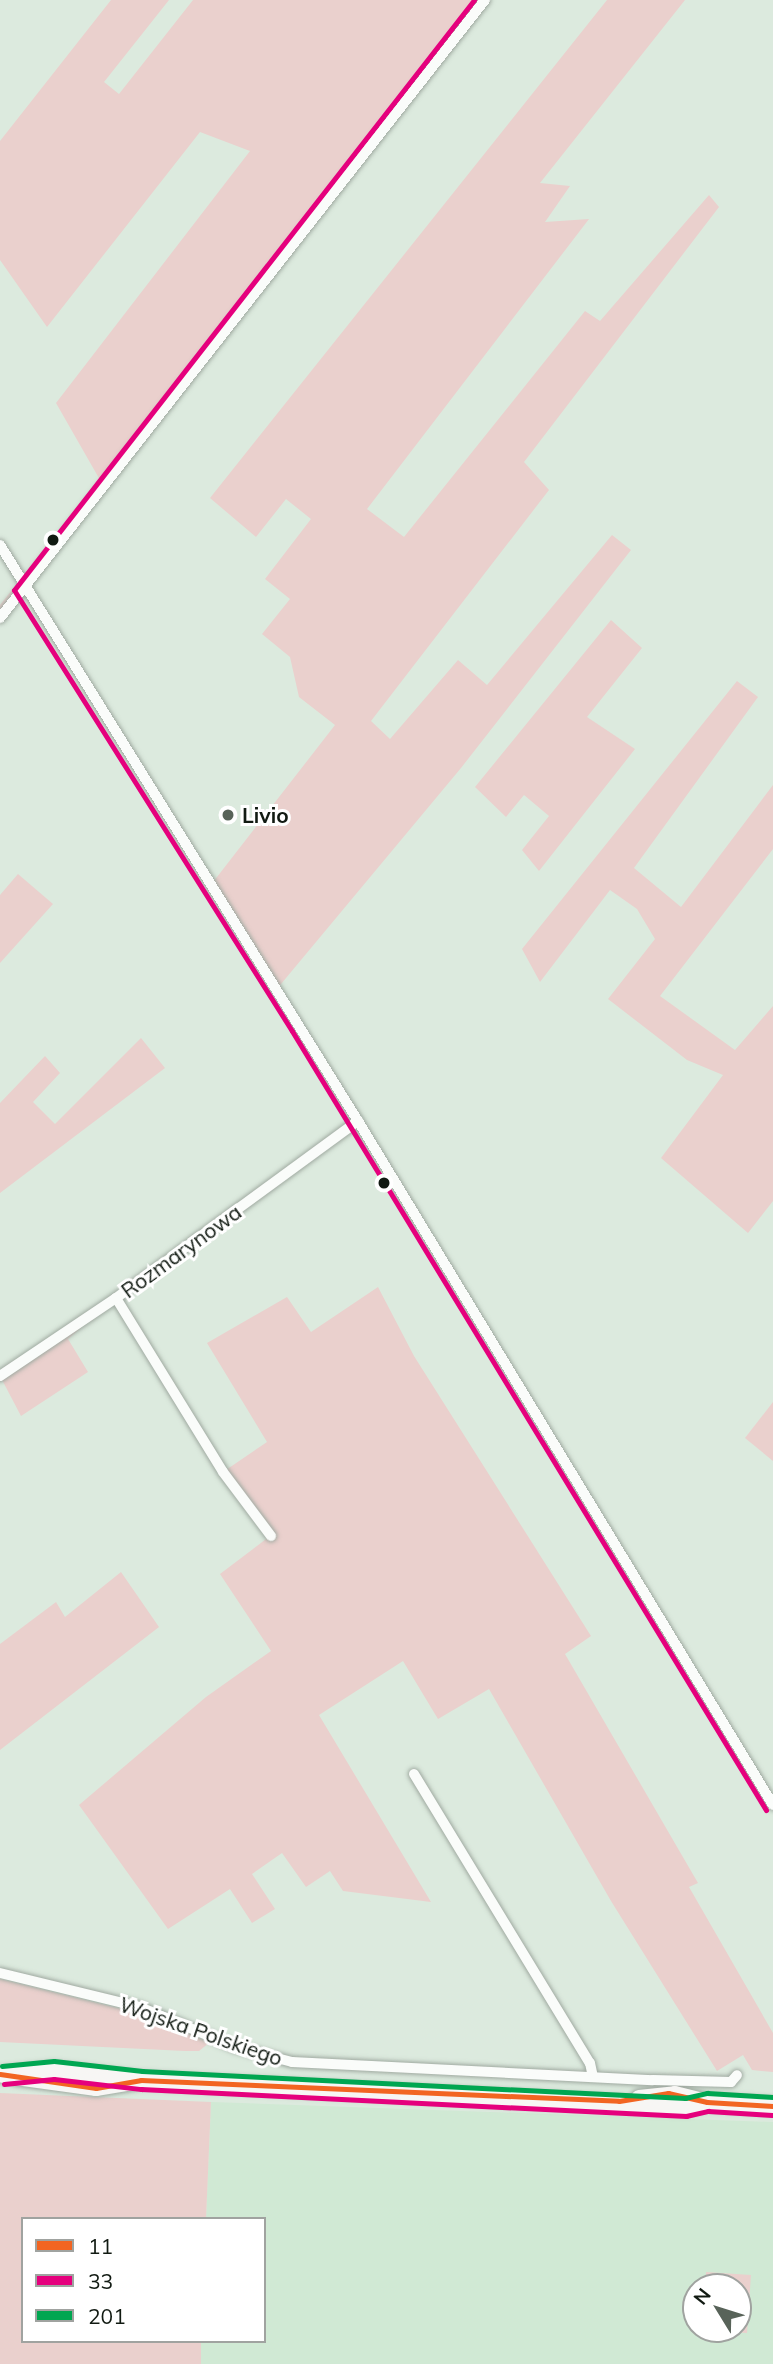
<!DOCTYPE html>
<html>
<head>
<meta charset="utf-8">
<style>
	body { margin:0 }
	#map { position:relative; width:773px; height:2364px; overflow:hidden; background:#dceade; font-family:Mulish,sans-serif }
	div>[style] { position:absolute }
	.built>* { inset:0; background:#d0e9d4 }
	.green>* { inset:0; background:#ead0cd }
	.roads { filter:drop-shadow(0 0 2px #a0aaa1) drop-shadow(0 0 2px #a0aaa1) }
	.street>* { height:10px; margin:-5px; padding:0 5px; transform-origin:5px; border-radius:5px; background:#fafcfa }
	.secondary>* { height:16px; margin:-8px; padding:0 8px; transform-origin:8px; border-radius:8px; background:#f7f6f4 }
	.bus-1>* { height:5px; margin:-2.5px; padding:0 2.5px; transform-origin:2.5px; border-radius:2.5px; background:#f26522 }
	.bus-2>* { height:5px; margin:-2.5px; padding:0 2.5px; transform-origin:2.5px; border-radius:2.5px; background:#e5007d }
	.bus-3>* { height:5px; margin:-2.5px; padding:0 2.5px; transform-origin:2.5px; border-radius:2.5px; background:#00a651 }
	.dots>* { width:19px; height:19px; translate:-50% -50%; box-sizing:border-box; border:4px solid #fff; border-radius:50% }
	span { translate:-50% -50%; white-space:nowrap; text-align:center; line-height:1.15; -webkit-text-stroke:6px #fff; paint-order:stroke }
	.poi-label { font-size:21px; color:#111a12; font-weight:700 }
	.left { translate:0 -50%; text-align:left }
	.street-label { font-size:21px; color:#111a12 }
	.legend { position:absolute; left:21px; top:2217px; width:245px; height:126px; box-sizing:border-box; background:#fff; border:2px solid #a0a3a0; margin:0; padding:9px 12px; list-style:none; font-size:21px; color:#111a12 }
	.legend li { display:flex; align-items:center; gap:14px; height:35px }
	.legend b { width:35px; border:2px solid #a0a3a0 }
	.north { position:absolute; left:682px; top:2273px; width:70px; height:70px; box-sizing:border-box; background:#fff; border:2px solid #a0a3a0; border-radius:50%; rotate:308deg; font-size:19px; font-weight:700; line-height:28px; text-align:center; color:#111a12 }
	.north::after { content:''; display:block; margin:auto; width:24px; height:32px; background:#586359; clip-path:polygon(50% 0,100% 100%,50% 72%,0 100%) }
</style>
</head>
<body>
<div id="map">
	<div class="built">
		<i style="clip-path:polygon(evenodd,211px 2102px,773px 2122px,773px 2364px,201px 2364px,201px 2341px,264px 2341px,264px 2219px,206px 2219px,211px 2102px,696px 2287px,738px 2287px,738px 2329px,696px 2329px,696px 2287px)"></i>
	</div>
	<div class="green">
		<i style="clip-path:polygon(111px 0,169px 0,104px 82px,119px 94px,193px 0,485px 0,0 618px,0 605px,100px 480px,56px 403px,250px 151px,200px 132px,47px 327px,0 260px,0 141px)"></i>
		<i style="clip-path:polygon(607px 0,685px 0,540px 183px,570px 186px,545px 222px,589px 219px,367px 509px,404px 537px,585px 311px,600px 321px,709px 195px,719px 207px,524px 462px,549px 490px,371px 721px,390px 739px,458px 660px,487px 685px,612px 535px,631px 550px,461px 768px,276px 990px,210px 886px,335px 725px,299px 697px,290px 657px,262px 634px,290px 599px,265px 579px,311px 519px,286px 499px,256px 537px,210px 498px)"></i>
		<i style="clip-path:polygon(611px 620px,642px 648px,587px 717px,635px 749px,539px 871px,522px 850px,549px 816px,524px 795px,506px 817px,475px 787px)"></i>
		<i style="clip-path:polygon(737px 681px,758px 697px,634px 868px,681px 907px,773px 785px,773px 849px,660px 996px,735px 1050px,773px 1006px,773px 1201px,748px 1233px,661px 1158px,723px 1075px,687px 1060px,608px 999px,655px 939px,637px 909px,610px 890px,540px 982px,522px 949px)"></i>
		<i style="clip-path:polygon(18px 874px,53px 904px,0 963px,0 895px)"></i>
		<i style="clip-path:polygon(141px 1038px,165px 1068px,0 1193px,0 1103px,45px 1056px,60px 1073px,33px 1102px,55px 1124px)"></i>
		<i style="clip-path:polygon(378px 1287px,414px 1356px,591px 1636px,565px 1654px,698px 1883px,689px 1887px,773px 2033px,773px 2072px,752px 2070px,743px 2055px,717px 2071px,611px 1901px,489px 1689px,438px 1719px,403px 1661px,319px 1715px,431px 1902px,343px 1891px,330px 1871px,306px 1887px,282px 1853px,252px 1874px,275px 1909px,252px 1923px,230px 1889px,168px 1929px,79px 1805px,206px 1697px,271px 1651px,220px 1574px,270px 1536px,223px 1472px,267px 1442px,207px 1343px,287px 1297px,311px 1332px)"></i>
		<i style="clip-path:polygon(116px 1298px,68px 1339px,88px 1372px,21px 1416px,0 1376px)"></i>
		<i style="clip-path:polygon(773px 1402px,773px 1461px,745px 1438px)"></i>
		<i style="clip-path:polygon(121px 1572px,159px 1627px,0 1750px,0 1644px,56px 1602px,65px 1617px)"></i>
		<i style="clip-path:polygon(0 1979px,158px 2018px,209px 2043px,199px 2051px,185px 2051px,0 2042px)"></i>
		<i style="clip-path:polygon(0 2093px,211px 2102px,206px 2219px,23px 2219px,23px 2341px,201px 2341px,201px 2364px,0 2364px)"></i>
		<i style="clip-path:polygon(706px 2272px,751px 2275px,747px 2333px,703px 2330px,738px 2329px,738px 2287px,705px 2287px)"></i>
	</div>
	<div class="roads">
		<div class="street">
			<i style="left:0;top:545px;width:678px;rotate:58.14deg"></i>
			<i style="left:358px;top:1121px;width:800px;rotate:58.75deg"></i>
			<i style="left:0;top:618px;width:786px;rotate:-51.88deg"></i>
			<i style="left:116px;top:1298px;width:204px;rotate:58.4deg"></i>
			<i style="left:223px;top:1472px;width:80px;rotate:53.1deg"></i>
			<i style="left:0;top:1376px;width:140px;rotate:-33.9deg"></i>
			<i style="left:116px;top:1298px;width:300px;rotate:-36.2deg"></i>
			<i style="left:414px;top:1774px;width:338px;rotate:58.7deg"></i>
			<i style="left:590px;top:2063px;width:14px;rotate:78deg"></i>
			<i style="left:0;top:1973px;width:144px;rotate:13.7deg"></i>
			<i style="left:140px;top:2007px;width:103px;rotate:22.8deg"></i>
			<i style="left:235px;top:2047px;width:59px;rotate:14.7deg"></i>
			<i style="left:292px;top:2062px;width:361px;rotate:2.9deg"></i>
			<i style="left:653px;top:2080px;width:78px;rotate:1.5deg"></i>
			<i style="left:731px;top:2082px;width:9px;rotate:-49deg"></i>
		</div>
		<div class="secondary">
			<i style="left:3px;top:2075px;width:51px;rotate:-5.6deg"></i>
			<i style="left:54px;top:2070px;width:88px;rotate:6.6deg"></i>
			<i style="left:141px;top:2080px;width:546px;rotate:2.84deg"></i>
			<i style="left:686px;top:2107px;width:22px;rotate:-13deg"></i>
			<i style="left:707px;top:2102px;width:66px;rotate:3.5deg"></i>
			<i style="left:16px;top:2077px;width:81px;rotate:7.8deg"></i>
			<i style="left:96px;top:2088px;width:44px;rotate:-9.2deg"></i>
			<i style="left:639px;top:2098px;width:36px;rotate:-6deg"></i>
			<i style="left:675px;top:2094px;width:33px;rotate:14deg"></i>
		</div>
	</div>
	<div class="bus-1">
		<i style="left:0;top:2074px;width:97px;rotate:8.3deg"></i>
		<i style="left:96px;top:2088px;width:46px;rotate:-10.1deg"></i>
		<i style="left:141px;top:2080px;width:478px;rotate:2.5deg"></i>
		<i style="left:619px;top:2101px;width:50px;rotate:-9.3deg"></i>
		<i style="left:668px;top:2093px;width:40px;rotate:13deg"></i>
		<i style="left:707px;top:2102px;width:66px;rotate:3.5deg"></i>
	</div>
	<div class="bus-2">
		<i style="left:474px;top:0;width:748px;rotate:127.94deg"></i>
		<i style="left:14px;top:590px;width:521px;rotate:57.77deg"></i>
		<i style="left:292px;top:1031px;width:912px;rotate:58.68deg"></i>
		<i style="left:4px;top:2084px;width:50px;rotate:-5.7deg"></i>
		<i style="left:54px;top:2079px;width:88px;rotate:6.6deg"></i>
		<i style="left:141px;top:2089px;width:546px;rotate:2.84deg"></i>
		<i style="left:686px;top:2116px;width:23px;rotate:-13deg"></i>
		<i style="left:708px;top:2111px;width:64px;rotate:3.6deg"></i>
	</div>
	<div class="bus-3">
		<i style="left:2px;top:2066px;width:52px;rotate:-5.5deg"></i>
		<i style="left:54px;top:2061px;width:89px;rotate:6.5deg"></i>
		<i style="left:142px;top:2071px;width:544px;rotate:2.85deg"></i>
		<i style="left:685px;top:2098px;width:23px;rotate:-13deg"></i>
		<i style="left:707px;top:2093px;width:66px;rotate:3.5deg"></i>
	</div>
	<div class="dots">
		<i style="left:53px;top:540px;background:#111a12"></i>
		<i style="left:228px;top:815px;background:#586359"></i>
		<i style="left:384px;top:1183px;background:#111a12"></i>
	</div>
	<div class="poi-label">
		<span class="left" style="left:242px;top:815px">Livio</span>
	</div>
	<div class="street-label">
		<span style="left:181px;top:1251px;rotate:-36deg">Rozmarynowa</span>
		<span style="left:201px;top:2031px;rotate:19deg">Wojska Polskiego</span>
	</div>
	<ul class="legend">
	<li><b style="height:9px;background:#f26522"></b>11</li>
	<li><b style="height:9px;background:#e5007d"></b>33</li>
	<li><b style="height:9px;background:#00a651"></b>201</li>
	</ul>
	<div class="north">N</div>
</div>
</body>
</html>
